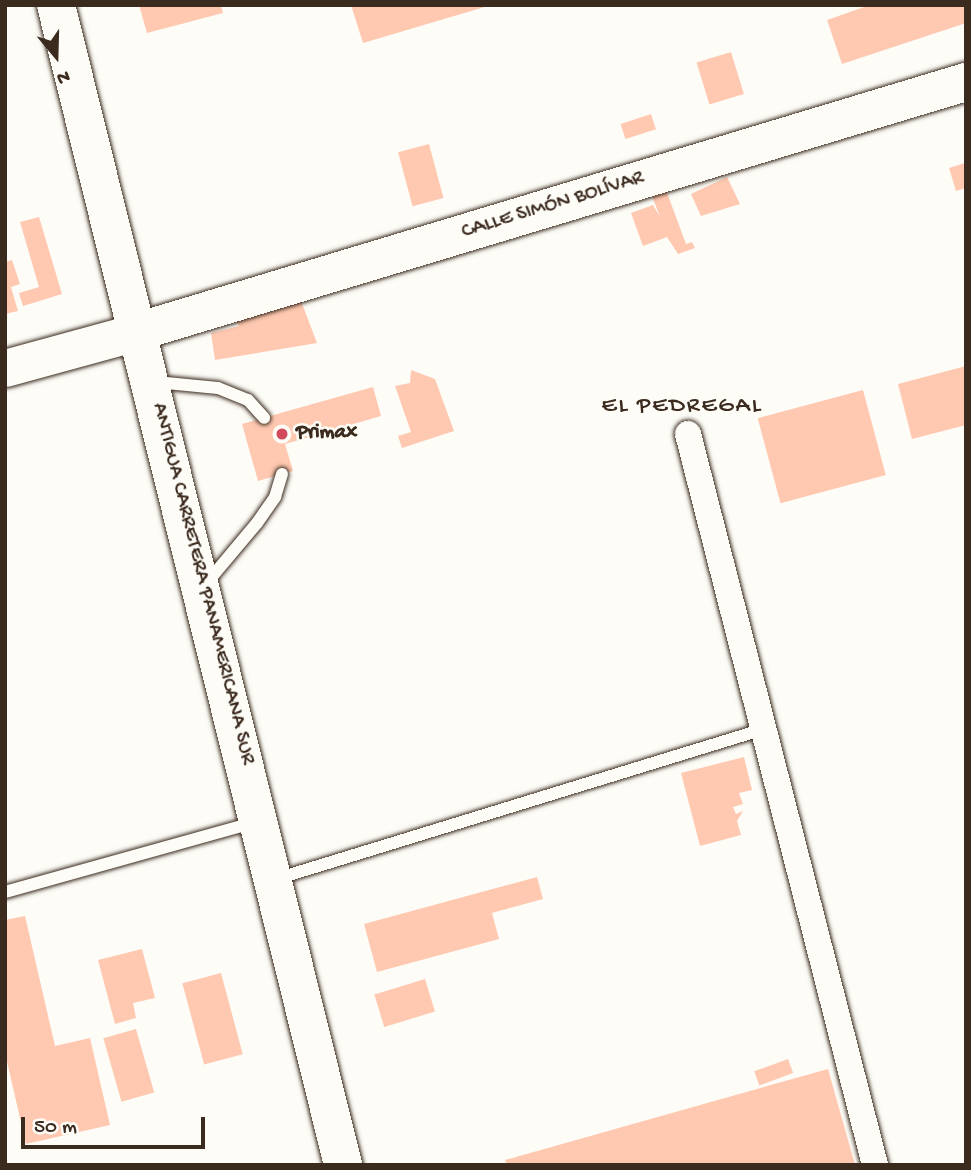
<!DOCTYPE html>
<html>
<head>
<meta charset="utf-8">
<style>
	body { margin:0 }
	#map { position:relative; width:971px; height:1170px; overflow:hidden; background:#fdfcf7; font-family:"Gochi Hand",sans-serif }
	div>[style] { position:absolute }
	.building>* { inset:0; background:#ffc9b1; transform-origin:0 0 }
	.roads { filter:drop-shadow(0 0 2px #3b2a1e) drop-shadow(0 0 2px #3b2a1e) }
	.lane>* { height:12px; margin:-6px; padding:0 6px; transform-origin:6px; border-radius:6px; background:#fdfcf7 }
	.street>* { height:26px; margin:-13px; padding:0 13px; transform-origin:13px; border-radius:13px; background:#fdfcf7 }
	.secondary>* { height:37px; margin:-18.5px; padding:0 18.5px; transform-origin:18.5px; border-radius:18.5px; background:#fdfcf7 }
	.primary>* { height:38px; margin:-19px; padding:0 19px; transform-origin:19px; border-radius:19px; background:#fdfcf7 }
	.highway>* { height:38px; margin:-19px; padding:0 19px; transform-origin:19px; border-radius:19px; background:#fdfcf7 }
	.dots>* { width:19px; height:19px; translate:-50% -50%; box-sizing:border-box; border:4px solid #fdfcf7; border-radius:50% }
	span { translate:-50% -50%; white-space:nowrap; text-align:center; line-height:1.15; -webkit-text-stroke:5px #fdfcf7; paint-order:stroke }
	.street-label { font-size:21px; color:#3b2a1e }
	.poi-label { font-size:21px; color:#3b2a1e; font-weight:700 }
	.left { translate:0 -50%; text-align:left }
	.quarter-label { font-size:24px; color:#3b2a1e; letter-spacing:2px }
	.frame { position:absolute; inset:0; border:7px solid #3b2a1e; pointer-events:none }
	.north { position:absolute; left:21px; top:21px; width:70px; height:70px; -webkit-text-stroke:5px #fdfcf7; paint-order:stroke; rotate:161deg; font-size:19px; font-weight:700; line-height:28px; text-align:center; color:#3b2a1e }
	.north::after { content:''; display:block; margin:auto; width:24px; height:32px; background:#3b2a1e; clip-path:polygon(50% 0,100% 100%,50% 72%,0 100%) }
	.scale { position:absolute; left:21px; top:1117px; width:184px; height:32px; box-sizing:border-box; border:4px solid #3b2a1e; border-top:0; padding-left:9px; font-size:21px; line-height:24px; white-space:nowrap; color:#3b2a1e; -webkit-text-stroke:5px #fdfcf7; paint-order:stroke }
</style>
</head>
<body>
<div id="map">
	<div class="building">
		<i style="clip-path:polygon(139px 5px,221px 5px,223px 13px,147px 33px)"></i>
		<i style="clip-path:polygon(351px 5px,488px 5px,488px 6px,363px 43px)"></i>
		<i style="clip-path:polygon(870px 5px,966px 5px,966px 23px,842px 64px,827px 20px)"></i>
		<i style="left:731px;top:52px;width:44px;height:36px;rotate:73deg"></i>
		<i style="left:651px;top:114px;width:16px;height:32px;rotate:72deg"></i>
		<i style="left:429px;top:144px;width:56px;height:32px;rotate:75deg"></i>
		<i style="clip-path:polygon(965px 163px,966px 188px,956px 191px,949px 168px)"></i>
		<i style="clip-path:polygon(727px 177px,740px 204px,701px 216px,691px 194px)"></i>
		<i style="clip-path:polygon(666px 190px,686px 244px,692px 242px,695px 248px,678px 254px,667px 237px,643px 246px,631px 213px,653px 205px,660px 217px,652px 196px)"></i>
		<i style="clip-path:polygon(39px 217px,62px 294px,23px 306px,19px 293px,39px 287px,20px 222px)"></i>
		<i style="clip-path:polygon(12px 260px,20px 284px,11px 287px,18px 311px,5px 314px,5px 262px)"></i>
		<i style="clip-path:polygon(298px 293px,317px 343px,215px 360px,211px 333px,239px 326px,233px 316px,262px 305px,267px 313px)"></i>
		<i style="clip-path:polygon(966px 366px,966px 425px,912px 439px,898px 384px)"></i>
		<i style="clip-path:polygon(411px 370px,435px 379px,454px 431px,402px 448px,398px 436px,411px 432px,395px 386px,410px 383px)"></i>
		<i style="clip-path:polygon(373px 387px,381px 416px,285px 444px,293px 471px,258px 481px,242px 424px)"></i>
		<i style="left:863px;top:390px;width:88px;height:109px;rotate:75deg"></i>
		<i style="clip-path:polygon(744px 757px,752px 790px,739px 793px,743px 804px,733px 807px,736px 814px,743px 811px,737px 821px,741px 835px,700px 846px,681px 773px)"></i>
		<i style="clip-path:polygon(537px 877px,543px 899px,492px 913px,499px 939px,377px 972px,364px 924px)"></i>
		<i style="clip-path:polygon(25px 916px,55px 1046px,90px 1038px,110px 1125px,26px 1144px,5px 1053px,5px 920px)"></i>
		<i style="clip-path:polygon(142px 949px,155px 998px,133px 1003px,136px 1018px,115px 1024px,98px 960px)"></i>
		<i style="left:221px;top:973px;width:84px;height:40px;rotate:75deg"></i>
		<i style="left:425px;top:979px;width:34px;height:53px;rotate:73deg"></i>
		<i style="left:136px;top:1029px;width:66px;height:34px;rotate:74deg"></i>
		<i style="left:788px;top:1059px;width:15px;height:36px;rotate:70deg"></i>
		<i style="clip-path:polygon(828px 1069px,855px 1165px,507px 1165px,505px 1160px)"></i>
	</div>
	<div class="roads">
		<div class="lane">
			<i style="left:156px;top:382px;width:62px;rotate:5.5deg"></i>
			<i style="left:218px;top:388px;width:32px;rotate:22deg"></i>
			<i style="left:248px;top:400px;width:24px;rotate:48deg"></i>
			<i style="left:205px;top:585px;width:81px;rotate:-50deg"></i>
			<i style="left:257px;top:523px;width:32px;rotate:-55deg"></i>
			<i style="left:275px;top:497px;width:24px;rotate:-73deg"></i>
			<i style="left:276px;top:879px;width:511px;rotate:-17.09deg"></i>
			<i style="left:5px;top:892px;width:260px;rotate:-15.6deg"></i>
		</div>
		<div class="street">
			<i style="left:688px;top:434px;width:755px;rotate:75.65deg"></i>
		</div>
		<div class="secondary">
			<i style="left:5px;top:368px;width:140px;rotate:-15.3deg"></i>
		</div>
		<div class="primary">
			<i style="left:140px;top:331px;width:863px;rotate:-16.78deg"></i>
		</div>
		<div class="highway">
			<i style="left:56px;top:5px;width:1195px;rotate:76.1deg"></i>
		</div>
	</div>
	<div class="dots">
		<i style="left:282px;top:434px;background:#d1495b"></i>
	</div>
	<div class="street-label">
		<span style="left:553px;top:206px;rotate:-17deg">CALLE SIMÓN BOLÍVAR</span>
		<span style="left:202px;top:584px;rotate:76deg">ANTIGUA CARRETERA PANAMERICANA SUR</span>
	</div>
	<div class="poi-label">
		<span class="left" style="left:296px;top:434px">Primax</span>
	</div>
	<div class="quarter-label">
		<span style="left:682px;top:407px">EL PEDREGAL</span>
	</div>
	<div class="frame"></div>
	<div class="north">N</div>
	<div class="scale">50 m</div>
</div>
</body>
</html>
